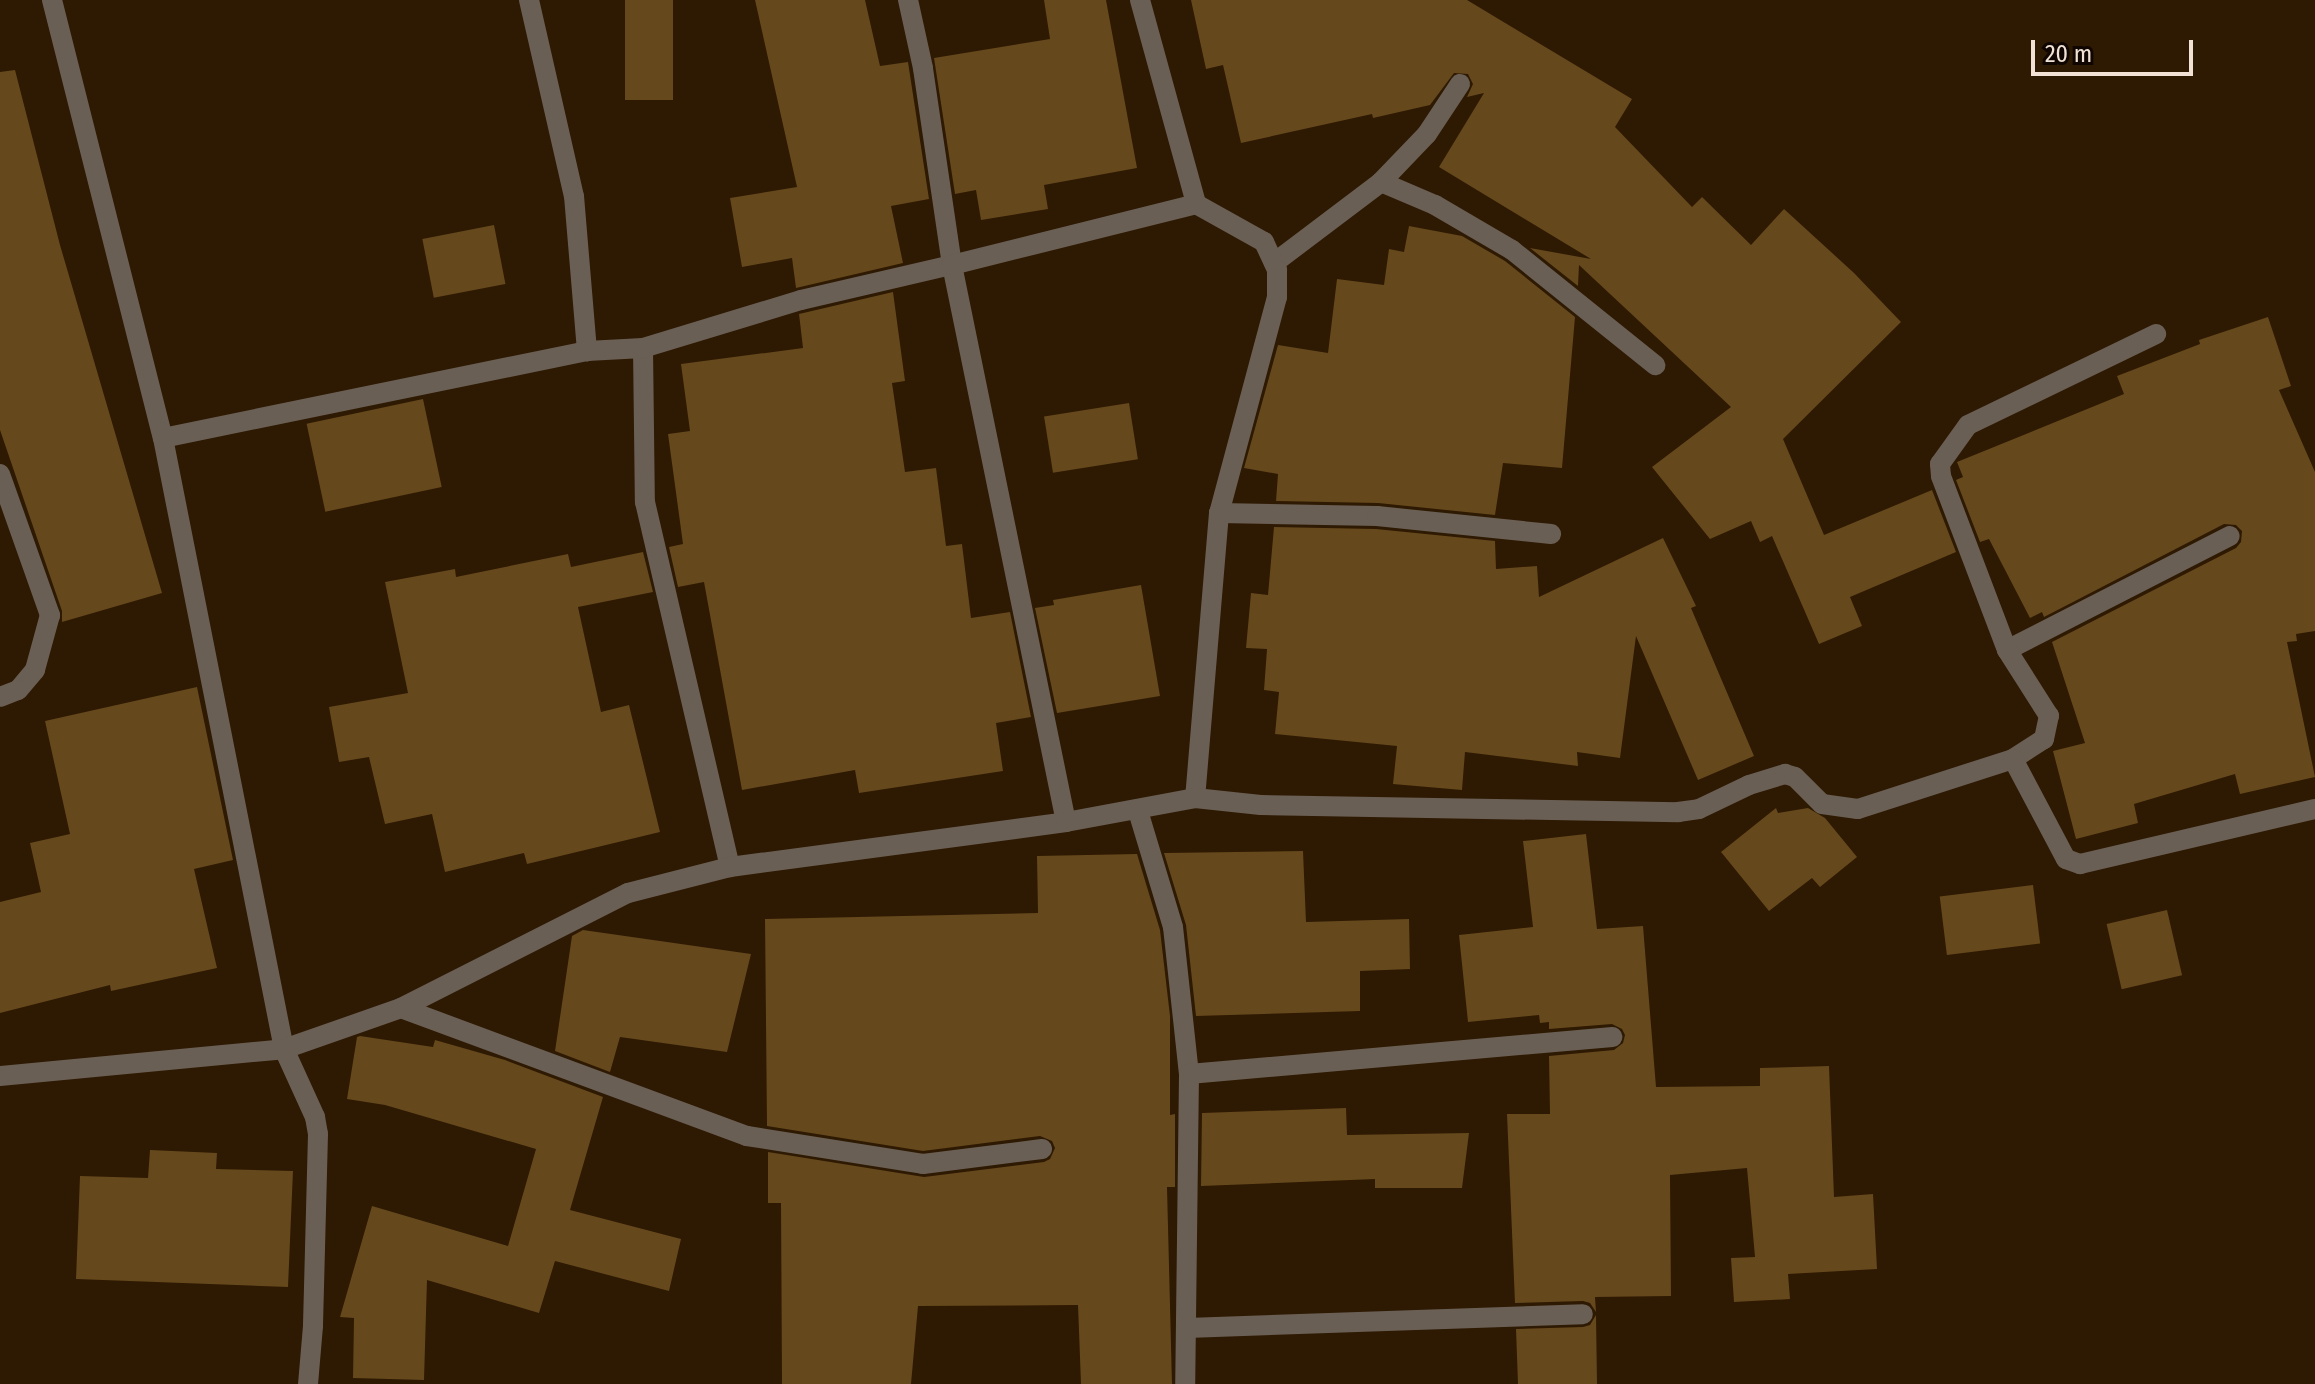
<!DOCTYPE html>
<html>
<head>
<meta charset="utf-8">
<style>
	body { margin:0 }
	#map { position:relative; width:2315px; height:1384px; overflow:hidden; background:#2e1902; font-family:"Fira Sans Condensed",sans-serif }
	div>[style] { position:absolute }
	.building>* { inset:0; background:#65481c; transform-origin:0 0 }
	.minor>* { height:20px; margin:-10px; padding:0 10px; transform-origin:10px; border-radius:10px; background:#6a5f54 }
	span { translate:-50% -50%; white-space:nowrap; text-align:center; line-height:1.15; -webkit-text-stroke:6px #0f0601; paint-order:stroke }
	.scale { position:absolute; left:2031px; top:40px; width:162px; height:36px; box-sizing:border-box; border:4px solid #f1e2d5; border-top:0; padding-left:10px; font-size:24px; line-height:28px; white-space:nowrap; color:#f1e2d5; -webkit-text-stroke:6px #0f0601; paint-order:stroke }
</style>
</head>
<body>
<div id="map">
	<div class="building">
		<i style="left:625px;top:0;width:48px;height:100px"></i>
		<i style="clip-path:polygon(755px 0,865px 0,880px 66px,908px 62px,929px 199px,891px 206px,903px 263px,796px 288px,792px 258px,742px 267px,730px 198px,797px 187px)"></i>
		<i style="clip-path:polygon(1044px 0,1106px 0,1137px 168px,1044px 185px,1048px 209px,981px 220px,976px 190px,955px 194px,934px 58px,1050px 39px)"></i>
		<i style="clip-path:polygon(1191px 0,1467px 0,1632px 99px,1615px 127px,1692px 207px,1702px 197px,1751px 245px,1784px 209px,1854px 273px,1901px 322px,1783px 439px,1824px 535px,1932px 490px,1956px 552px,1850px 597px,1862px 626px,1819px 644px,1772px 536px,1760px 542px,1751px 521px,1710px 539px,1652px 467px,1731px 407px,1579px 265px,1578px 286px,1530px 248px,1591px 259px,1439px 167px,1484px 93px,1467px 97px,1473px 84px,1468px 74px,1454px 73px,1430px 105px,1373px 118px,1372px 114px,1241px 143px,1223px 65px,1206px 69px)"></i>
		<i style="clip-path:polygon(15px 70px,60px 245px,162px 593px,62px 622px,62px 611px,0 430px,0 72px)"></i>
		<i style="left:494px;top:225px;width:60px;height:73px;rotate:79deg"></i>
		<i style="clip-path:polygon(1409px 226px,1462px 236px,1505px 261px,1575px 317px,1562px 468px,1503px 463px,1495px 515px,1378px 503px,1276px 501px,1278px 474px,1244px 468px,1278px 345px,1328px 353px,1337px 279px,1384px 285px,1389px 249px,1404px 252px)"></i>
		<i style="clip-path:polygon(893px 292px,905px 381px,892px 383px,905px 472px,936px 468px,946px 546px,962px 544px,971px 618px,1010px 612px,1031px 717px,996px 723px,1003px 771px,859px 793px,855px 770px,742px 790px,704px 582px,678px 587px,669px 547px,683px 544px,668px 434px,690px 431px,681px 364px,803px 348px,799px 314px)"></i>
		<i style="clip-path:polygon(2268px 317px,2291px 386px,2279px 390px,2315px 472px,2315px 631px,2296px 634px,2297px 641px,2287px 642px,2315px 777px,2240px 794px,2235px 774px,2134px 804px,2138px 823px,2076px 839px,2053px 751px,2085px 743px,2052px 642px,2236px 548px,2241px 542px,2242px 531px,2236px 525px,2224px 524px,2044px 617px,2042px 612px,2030px 618px,1989px 539px,1980px 542px,1956px 480px,1963px 477px,1957px 462px,2124px 394px,2117px 376px,2200px 344px,2199px 340px)"></i>
		<i style="left:423px;top:399px;width:90px;height:119px;rotate:78deg"></i>
		<i style="left:1129px;top:403px;width:57px;height:86px;rotate:81deg"></i>
		<i style="clip-path:polygon(1274px 527px,1376px 529px,1495px 541px,1496px 569px,1537px 566px,1539px 597px,1663px 538px,1696px 606px,1691px 608px,1754px 756px,1698px 780px,1636px 636px,1620px 758px,1577px 752px,1578px 766px,1465px 752px,1462px 790px,1393px 784px,1397px 746px,1275px 734px,1279px 692px,1264px 690px,1267px 649px,1246px 648px,1251px 593px,1268px 595px)"></i>
		<i style="clip-path:polygon(643px 552px,653px 592px,578px 607px,601px 712px,629px 705px,660px 832px,527px 864px,524px 853px,445px 872px,432px 814px,385px 824px,369px 757px,339px 762px,329px 707px,408px 693px,385px 582px,455px 569px,456px 577px,568px 554px,571px 567px)"></i>
		<i style="clip-path:polygon(1141px 585px,1160px 696px,1057px 713px,1035px 608px,1054px 605px,1053px 600px)"></i>
		<i style="clip-path:polygon(197px 687px,233px 860px,194px 869px,217px 968px,111px 991px,110px 985px,0 1013px,0 902px,41px 892px,30px 843px,70px 834px,45px 721px)"></i>
		<i style="clip-path:polygon(1776px 808px,1778px 813px,1808px 808px,1825px 818px,1857px 857px,1820px 887px,1812px 878px,1769px 911px,1721px 852px)"></i>
		<i style="clip-path:polygon(1586px 834px,1597px 929px,1643px 926px,1656px 1087px,1760px 1086px,1760px 1068px,1829px 1066px,1834px 1197px,1873px 1194px,1877px 1269px,1788px 1274px,1790px 1299px,1734px 1302px,1731px 1258px,1755px 1257px,1747px 1168px,1670px 1175px,1671px 1296px,1595px 1297px,1596px 1312px,1590px 1303px,1583px 1301px,1515px 1303px,1507px 1114px,1550px 1114px,1549px 1056px,1614px 1050px,1623px 1043px,1625px 1035px,1622px 1029px,1612px 1024px,1549px 1029px,1549px 1022px,1540px 1023px,1539px 1015px,1468px 1022px,1459px 935px,1533px 927px,1523px 841px)"></i>
		<i style="clip-path:polygon(1303px 851px,1306px 922px,1409px 919px,1410px 969px,1360px 971px,1360px 1011px,1196px 1016px,1186px 925px,1164px 853px)"></i>
		<i style="clip-path:polygon(1137px 854px,1160px 930px,1170px 1016px,1170px 1115px,1175px 1114px,1175px 1187px,1167px 1187px,1172px 1384px,1081px 1384px,1078px 1305px,918px 1306px,911px 1384px,782px 1384px,781px 1203px,768px 1203px,768px 1152px,924px 1177px,1044px 1162px,1050px 1159px,1055px 1148px,1052px 1141px,1040px 1136px,923px 1151px,767px 1126px,765px 919px,1038px 913px,1037px 856px)"></i>
		<i style="left:2033px;top:885px;width:59px;height:94px;rotate:83deg"></i>
		<i style="left:2167px;top:910px;width:67px;height:62px;rotate:77deg"></i>
		<i style="clip-path:polygon(583px 930px,751px 954px,727px 1052px,620px 1037px,610px 1072px,555px 1051px,572px 936px)"></i>
		<i style="clip-path:polygon(360px 1036px,433px 1047px,435px 1040px,505px 1060px,603px 1097px,570px 1210px,681px 1239px,669px 1291px,555px 1261px,539px 1313px,427px 1280px,424px 1380px,353px 1378px,354px 1318px,340px 1317px,372px 1206px,508px 1246px,536px 1149px,385px 1105px,347px 1099px,357px 1037px)"></i>
		<i style="clip-path:polygon(1346px 1108px,1347px 1135px,1469px 1133px,1462px 1188px,1375px 1188px,1375px 1179px,1201px 1186px,1202px 1113px)"></i>
		<i style="clip-path:polygon(150px 1150px,217px 1153px,216px 1169px,293px 1171px,288px 1287px,76px 1279px,80px 1176px,148px 1178px)"></i>
		<i style="clip-path:polygon(1596px 1315px,1597px 1384px,1518px 1384px,1516px 1329px,1583px 1327px,1590px 1325px)"></i>
	</div>
	<div class="minor">
		<i style="left:52px;top:0;width:452px;rotate:75.8deg"></i>
		<i style="left:163px;top:438px;width:623px;rotate:78.8deg"></i>
		<i style="left:284px;top:1049px;width:75px;rotate:65.5deg"></i>
		<i style="left:315px;top:1117px;width:17px;rotate:80deg"></i>
		<i style="left:318px;top:1134px;width:192px;rotate:91.5deg"></i>
		<i style="left:313px;top:1326px;width:58px;rotate:94.9deg"></i>
		<i style="left:529px;top:0;width:201px;rotate:77.1deg"></i>
		<i style="left:574px;top:196px;width:156px;rotate:85.2deg"></i>
		<i style="left:1140px;top:0;width:212px;rotate:74.6deg"></i>
		<i style="left:1381px;top:182px;width:59px;rotate:23.1deg"></i>
		<i style="left:1435px;top:205px;width:89px;rotate:30.3deg"></i>
		<i style="left:1512px;top:250px;width:184px;rotate:38.8deg"></i>
		<i style="left:1274px;top:263px;width:134px;rotate:-37.1deg"></i>
		<i style="left:1381px;top:182px;width:66px;rotate:-46.2deg"></i>
		<i style="left:1427px;top:134px;width:60px;rotate:-56.6deg"></i>
		<i style="left:643px;top:348px;width:154px;rotate:89.3deg"></i>
		<i style="left:645px;top:502px;width:375px;rotate:76.9deg"></i>
		<i style="left:163px;top:438px;width:433px;rotate:-11.6deg"></i>
		<i style="left:587px;top:351px;width:56px;rotate:-3.1deg"></i>
		<i style="left:643px;top:348px;width:165px;rotate:-16.9deg"></i>
		<i style="left:801px;top:300px;width:155px;rotate:-13.1deg"></i>
		<i style="left:952px;top:265px;width:199px;rotate:-98.4deg"></i>
		<i style="left:923px;top:68px;width:70px;rotate:-102.4deg"></i>
		<i style="left:0;top:474px;width:150px;rotate:70.5deg"></i>
		<i style="left:50px;top:615px;width:57px;rotate:105.3deg"></i>
		<i style="left:35px;top:670px;width:26px;rotate:130deg"></i>
		<i style="left:18px;top:690px;width:19px;rotate:159deg"></i>
		<i style="left:1219px;top:513px;width:158px;rotate:1.1deg"></i>
		<i style="left:1377px;top:516px;width:175px;rotate:5.9deg"></i>
		<i style="left:2007px;top:650px;width:250px;rotate:-27.1deg"></i>
		<i style="left:2013px;top:759px;width:37px;rotate:-33deg"></i>
		<i style="left:2044px;top:739px;width:24px;rotate:-78deg"></i>
		<i style="left:2049px;top:716px;width:78px;rotate:-122.5deg"></i>
		<i style="left:2007px;top:650px;width:186px;rotate:-110.8deg"></i>
		<i style="left:1941px;top:476px;width:12px;rotate:-95deg"></i>
		<i style="left:1940px;top:464px;width:48px;rotate:-54.3deg"></i>
		<i style="left:1968px;top:425px;width:209px;rotate:-25.8deg"></i>
		<i style="left:1138px;top:811px;width:121px;rotate:73.2deg"></i>
		<i style="left:1173px;top:927px;width:148px;rotate:83.8deg"></i>
		<i style="left:1189px;top:1074px;width:310px;rotate:90.7deg"></i>
		<i style="left:1066px;top:822px;width:569px;rotate:-101.57deg"></i>
		<i style="left:952px;top:265px;width:252px;rotate:-14deg"></i>
		<i style="left:1196px;top:204px;width:78px;rotate:29.2deg"></i>
		<i style="left:1264px;top:242px;width:31px;rotate:65deg"></i>
		<i style="left:1277px;top:270px;width:27px;rotate:90deg"></i>
		<i style="left:1277px;top:297px;width:224px;rotate:105deg"></i>
		<i style="left:1219px;top:513px;width:286px;rotate:94.8deg"></i>
		<i style="left:401px;top:1008px;width:369px;rotate:20.3deg"></i>
		<i style="left:747px;top:1136px;width:178px;rotate:9deg"></i>
		<i style="left:923px;top:1164px;width:120px;rotate:-7.2deg"></i>
		<i style="left:1189px;top:1074px;width:425px;rotate:-5deg"></i>
		<i style="left:0;top:1076px;width:285px;rotate:-5.4deg"></i>
		<i style="left:284px;top:1049px;width:124px;rotate:-19.3deg"></i>
		<i style="left:401px;top:1008px;width:254px;rotate:-26.9deg"></i>
		<i style="left:628px;top:893px;width:105px;rotate:-14.3deg"></i>
		<i style="left:730px;top:867px;width:339px;rotate:-7.6deg"></i>
		<i style="left:1066px;top:822px;width:131px;rotate:-10.5deg"></i>
		<i style="left:1195px;top:798px;width:66px;rotate:6.1deg"></i>
		<i style="left:1261px;top:805px;width:417px;rotate:1deg"></i>
		<i style="left:1678px;top:812px;width:21px;rotate:-8deg"></i>
		<i style="left:1699px;top:809px;width:55px;rotate:-25.6deg"></i>
		<i style="left:1749px;top:785px;width:38px;rotate:-17deg"></i>
		<i style="left:1785px;top:774px;width:10px;rotate:17deg"></i>
		<i style="left:1795px;top:777px;width:38px;rotate:45deg"></i>
		<i style="left:1822px;top:804px;width:36px;rotate:8deg"></i>
		<i style="left:1858px;top:809px;width:163px;rotate:-17.9deg"></i>
		<i style="left:2013px;top:759px;width:113px;rotate:62.1deg"></i>
		<i style="left:2066px;top:859px;width:15px;rotate:20deg"></i>
		<i style="left:2080px;top:864px;width:241px;rotate:-13.2deg"></i>
		<i style="left:1187px;top:1328px;width:396px;rotate:-2deg"></i>
	</div>
	<div class="scale">20 m</div>
</div>
</body>
</html>
